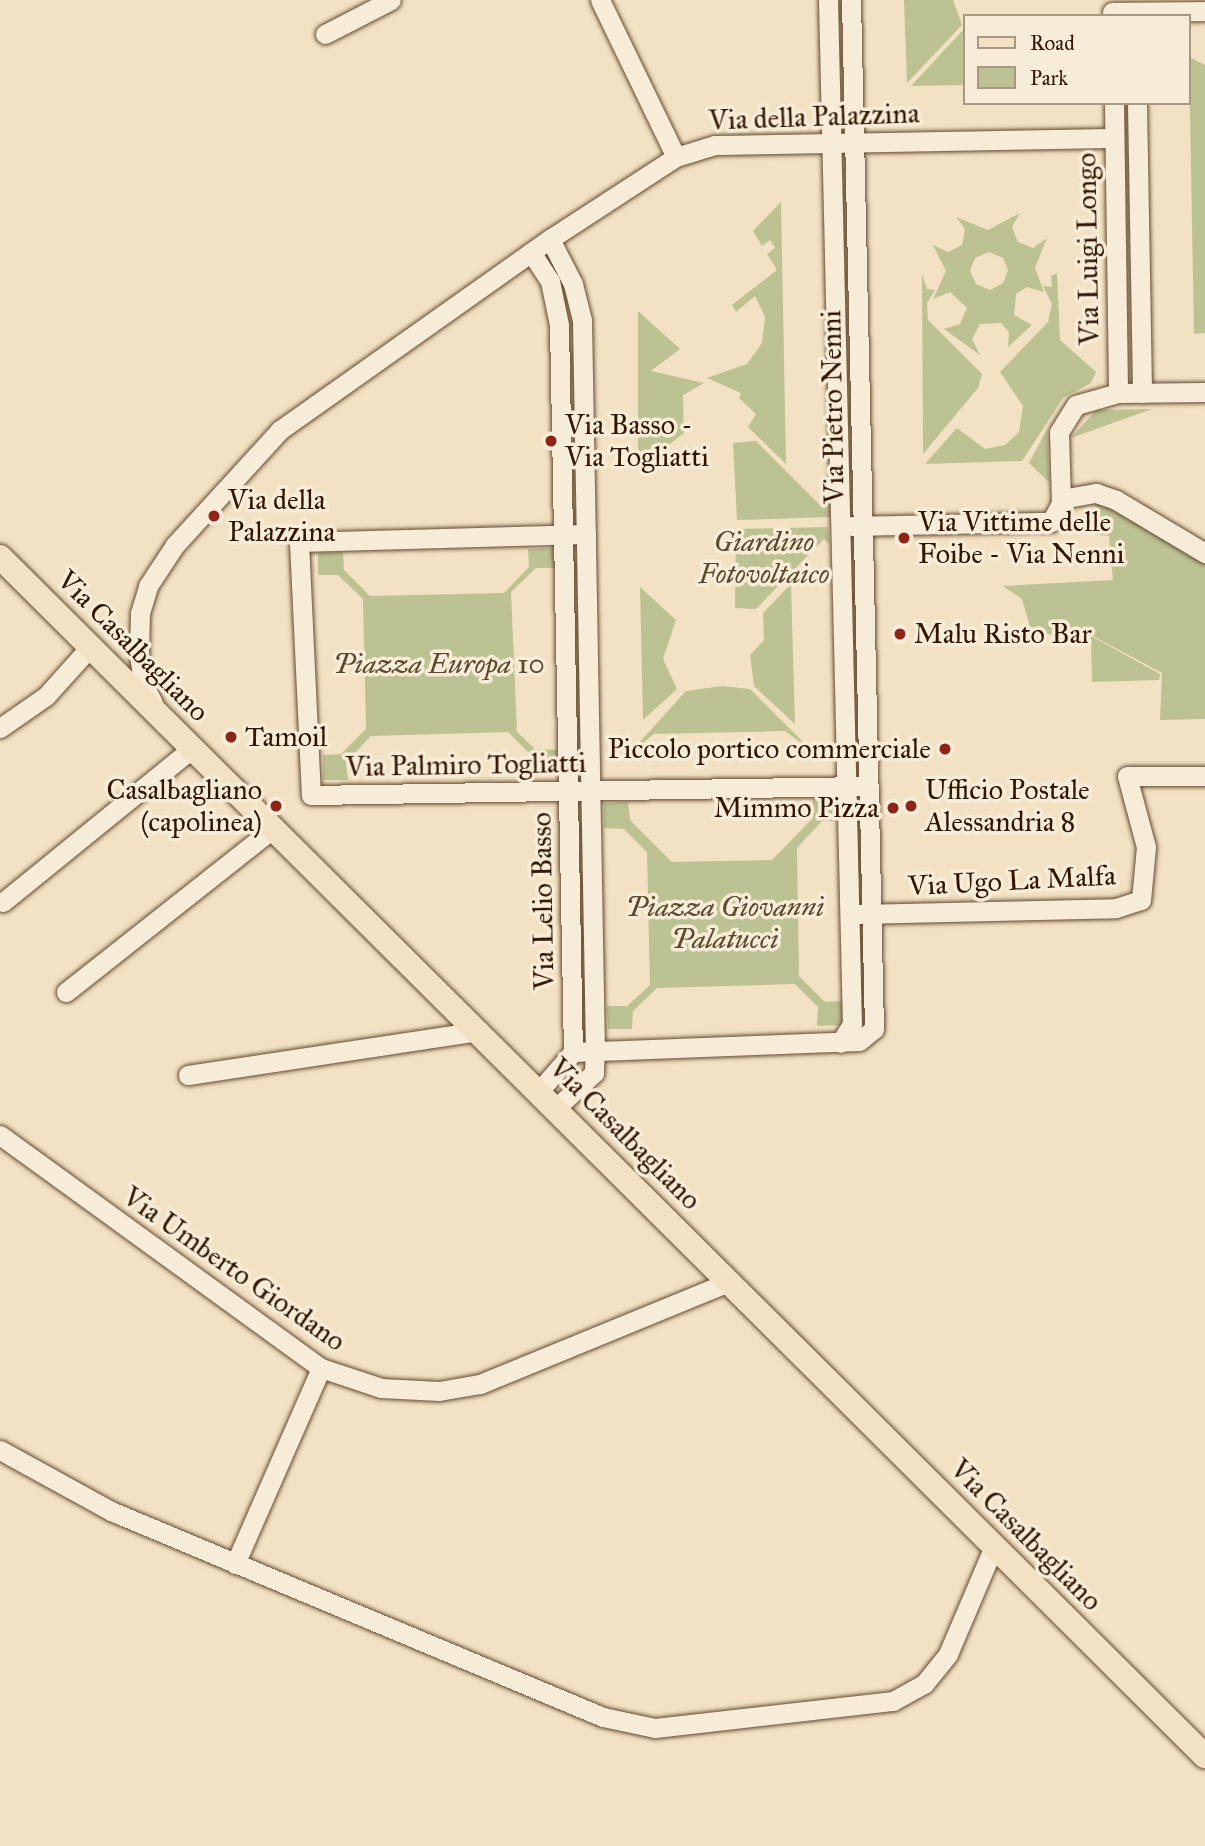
<!DOCTYPE html>
<html>
<head>
<meta charset="utf-8">
<style>
	body { margin:0 }
	#map { position:relative; width:1205px; height:1846px; overflow:hidden; background:#f3e1c3; font-family:"IM FELL Great Primer",serif }
	div>[style] { position:absolute }
	.green>* { inset:0; background:#bdc292 }
	.roads { filter:drop-shadow(0 0 2px #624a31) drop-shadow(0 0 2px #624a31) }
	.minor>* { height:19px; margin:-9.5px; padding:0 9.5px; transform-origin:9.5px; border-radius:9.5px; background:#f7ecd8 }
	.major>* { height:24px; margin:-12px; padding:0 12px; transform-origin:12px; border-radius:12px; background:#f3e1c3 }
	.dots>* { width:19px; height:19px; translate:-50% -50%; box-sizing:border-box; border:4px solid #f7ecd8; border-radius:50% }
	span { translate:-50% -50%; white-space:nowrap; text-align:center; line-height:1.15; -webkit-text-stroke:7px #f7ecd8; paint-order:stroke }
	.street-label { font-size:28px; color:#311700 }
	.poi-label { font-size:28px; color:#311700 }
	.left { translate:0 -50%; text-align:left }
	.right { translate:-100% -50%; text-align:right }
	.park-label { font-size:28px; color:#5b4a2c; font-style:italic }
	.legend { position:absolute; left:963px; top:14px; width:228px; height:91px; box-sizing:border-box; background:#f7ecd8; border:2px solid #a89782; margin:0; padding:9px 12px; list-style:none; font-size:21px; color:#311700 }
	.legend li { display:flex; align-items:center; gap:14px; height:35px }
	.legend b { width:35px; border:2px solid #a89782 }
</style>
</head>
<body>
<div id="map">
	<div class="green">
		<i style="clip-path:polygon(904px 0,953px 0,962px 25px,907px 83px)"></i>
		<i style="clip-path:polygon(965px 28px,965px 85px,911px 86px)"></i>
		<i style="clip-path:polygon(1189px 57px,1205px 65px,1205px 333px,1194px 334px)"></i>
		<i style="clip-path:polygon(781px 202px,786px 464px,748px 427px,756px 414px,739px 398px,741px 393px,707px 378px,747px 364px,762px 343px,765px 317px,755px 296px,736px 312px,732px 305px,777px 270px,767px 254px,775px 248px,770px 240px,762px 246px,753px 231px)"></i>
		<i style="clip-path:polygon(evenodd,1020px 213px,1012px 227px,1018px 242px,1033px 248px,1047px 238px,1035px 268px,1044px 292px,1027px 287px,1016px 294px,1014px 315px,1032px 325px,1008px 347px,1009px 332px,1001px 323px,980px 324px,972px 339px,980px 355px,944px 329px,960px 324px,967px 308px,950px 292px,933px 299px,946px 271px,933px 245px,948px 252px,962px 245px,965px 229px,956px 217px,988px 230px,1020px 213px,989px 252px,1003px 258px,1008px 270px,1003px 283px,990px 290px,976px 284px,970px 271px,975px 258px,989px 252px)"></i>
		<i style="clip-path:polygon(1057px 273px,1060px 340px,1096px 372px,1091px 383px,1063px 398px,1022px 461px,925px 464px,957px 428px,985px 449px,1005px 445px,1019px 432px,1023px 406px,1000px 372px,1048px 322px,1052px 304px,1043px 286px,1052px 287px,1051px 276px)"></i>
		<i style="clip-path:polygon(922px 274px,927px 289px,935px 290px,927px 303px,928px 320px,982px 374px,978px 388px,923px 454px)"></i>
		<i style="clip-path:polygon(638px 311px,680px 349px,651px 371px,704px 383px,683px 395px,684px 433px,638px 469px)"></i>
		<i style="clip-path:polygon(1152px 409px,1071px 438px,1096px 410px)"></i>
		<i style="clip-path:polygon(1047px 429px,1049px 482px,1029px 463px)"></i>
		<i style="clip-path:polygon(756px 441px,822px 507px,830px 500px,830px 517px,737px 520px,733px 443px)"></i>
		<i style="clip-path:polygon(1094px 497px,1205px 554px,1205px 719px,1160px 720px,1162px 673px,1091px 635px,1032px 634px,1022px 599px,1003px 586px,1113px 580px,1109px 536px,1084px 533px,1098px 519px)"></i>
		<i style="clip-path:polygon(828px 527px,829px 544px,824px 539px,756px 609px,735px 608px,736px 529px)"></i>
		<i style="clip-path:polygon(553px 548px,555px 568px,536px 568px,511px 592px,517px 732px,535px 749px,557px 750px,558px 775px,530px 776px,530px 754px,508px 732px,371px 736px,346px 762px,348px 780px,323px 780px,323px 755px,341px 754px,366px 729px,363px 599px,338px 575px,318px 575px,318px 553px,343px 552px,344px 570px,370px 596px,504px 593px,529px 567px,528px 549px)"></i>
		<i style="clip-path:polygon(791px 584px,795px 724px,754px 686px,750px 655px,764px 640px,763px 613px)"></i>
		<i style="clip-path:polygon(640px 587px,676px 620px,663px 659px,677px 689px,643px 720px)"></i>
		<i style="clip-path:polygon(1091px 636px,1160px 674px,1159px 680px,1092px 682px)"></i>
		<i style="clip-path:polygon(722px 686px,750px 689px,813px 752px,785px 731px,654px 734px,628px 755px,686px 691px)"></i>
		<i style="clip-path:polygon(813px 799px,839px 799px,839px 821px,822px 821px,797px 848px,799px 976px,825px 1002px,842px 1001px,843px 1025px,817px 1026px,818px 1007px,795px 984px,657px 988px,633px 1011px,632px 1029px,608px 1029px,607px 1006px,627px 1006px,650px 985px,647px 852px,624px 829px,604px 828px,604px 803px,628px 802px,630px 820px,672px 862px,772px 860px,813px 818px)"></i>
	</div>
	<div class="roads">
		<div class="minor">
			<i style="left:600px;top:0;width:174px;rotate:64.2deg"></i>
			<i style="left:828px;top:0;width:1024px;rotate:88.66deg"></i>
			<i style="left:852px;top:1024px;width:22px;rotate:122deg"></i>
			<i style="left:1112px;top:12px;width:93px;rotate:-0.6deg"></i>
			<i style="left:325px;top:34px;width:74px;rotate:-27.3deg"></i>
			<i style="left:1114px;top:103px;width:290px;rotate:89.2deg"></i>
			<i style="left:1137px;top:103px;width:290px;rotate:89deg"></i>
			<i style="left:550px;top:239px;width:51px;rotate:62.9deg"></i>
			<i style="left:573px;top:284px;width:38px;rotate:76deg"></i>
			<i style="left:582px;top:321px;width:730px;rotate:88.98deg"></i>
			<i style="left:595px;top:1051px;width:22px;rotate:93deg"></i>
			<i style="left:594px;top:1073px;width:52px;rotate:137.4deg"></i>
			<i style="left:531px;top:252px;width:35px;rotate:57deg"></i>
			<i style="left:550px;top:281px;width:45px;rotate:78.4deg"></i>
			<i style="left:559px;top:325px;width:727px;rotate:88.9deg"></i>
			<i style="left:573px;top:1052px;width:52px;rotate:131.1deg"></i>
			<i style="left:1061px;top:499px;width:36px;rotate:-10deg"></i>
			<i style="left:1096px;top:493px;width:21px;rotate:19deg"></i>
			<i style="left:1116px;top:500px;width:104px;rotate:30.8deg"></i>
			<i style="left:852px;top:526px;width:199px;rotate:-1.2deg"></i>
			<i style="left:1051px;top:522px;width:21px;rotate:-62deg"></i>
			<i style="left:1061px;top:503px;width:71px;rotate:-91.6deg"></i>
			<i style="left:1059px;top:432px;width:32px;rotate:-58deg"></i>
			<i style="left:1076px;top:405px;width:44px;rotate:-15.9deg"></i>
			<i style="left:1118px;top:393px;width:87px;rotate:-0.7deg"></i>
			<i style="left:586px;top:534px;width:287px;rotate:178.4deg"></i>
			<i style="left:299px;top:542px;width:253px;rotate:87.3deg"></i>
			<i style="left:311px;top:795px;width:557px;rotate:-0.93deg"></i>
			<i style="left:153px;top:703px;width:22px;rotate:-117deg"></i>
			<i style="left:143px;top:683px;width:29px;rotate:-98deg"></i>
			<i style="left:139px;top:654px;width:41px;rotate:-88.6deg"></i>
			<i style="left:140px;top:613px;width:28px;rotate:-73deg"></i>
			<i style="left:148px;top:586px;width:49px;rotate:-56.6deg"></i>
			<i style="left:175px;top:545px;width:156px;rotate:-47.6deg"></i>
			<i style="left:280px;top:430px;width:331px;rotate:-35.3deg"></i>
			<i style="left:550px;top:239px;width:150px;rotate:-33.1deg"></i>
			<i style="left:676px;top:157px;width:41px;rotate:-17.1deg"></i>
			<i style="left:715px;top:145px;width:399px;rotate:-1deg"></i>
			<i style="left:0;top:728px;width:56px;rotate:-34.8deg"></i>
			<i style="left:46px;top:696px;width:67px;rotate:-48deg"></i>
			<i style="left:3px;top:902px;width:246px;rotate:-39.1deg"></i>
			<i style="left:858px;top:914px;width:258px;rotate:-1.3deg"></i>
			<i style="left:1116px;top:908px;width:26px;rotate:-18deg"></i>
			<i style="left:1141px;top:900px;width:53px;rotate:-84.6deg"></i>
			<i style="left:1146px;top:847px;width:73px;rotate:-105deg"></i>
			<i style="left:1127px;top:776px;width:78px"></i>
			<i style="left:66px;top:992px;width:266px;rotate:-38.3deg"></i>
			<i style="left:573px;top:1052px;width:286px;rotate:-2.2deg"></i>
			<i style="left:859px;top:1041px;width:19px;rotate:-39deg"></i>
			<i style="left:874px;top:1029px;width:1029px;rotate:-91.28deg"></i>
			<i style="left:188px;top:1075px;width:295px;rotate:-8.6deg"></i>
			<i style="left:0;top:1135px;width:397px;rotate:36deg"></i>
			<i style="left:321px;top:1368px;width:63px;rotate:18.4deg"></i>
			<i style="left:381px;top:1388px;width:58px;rotate:3deg"></i>
			<i style="left:439px;top:1391px;width:42px;rotate:-9.7deg"></i>
			<i style="left:480px;top:1384px;width:271px;rotate:-22.3deg"></i>
			<i style="left:0;top:1450px;width:127px;rotate:28.8deg"></i>
			<i style="left:111px;top:1511px;width:533px;rotate:22.72deg"></i>
			<i style="left:603px;top:1717px;width:53px;rotate:11.9deg"></i>
			<i style="left:655px;top:1728px;width:240px;rotate:-6.5deg"></i>
			<i style="left:893px;top:1701px;width:35px;rotate:-29deg"></i>
			<i style="left:924px;top:1684px;width:38px;rotate:-51deg"></i>
			<i style="left:948px;top:1654px;width:117px;rotate:-66.9deg"></i>
			<i style="left:235px;top:1564px;width:214px;rotate:-66.3deg"></i>
		</div>
		<div class="major">
			<i style="left:0;top:557px;width:1700px;rotate:44.86deg"></i>
		</div>
	</div>
	<div class="dots">
		<i style="left:551px;top:441px;background:#8f2418"></i>
		<i style="left:214px;top:516px;background:#8f2418"></i>
		<i style="left:904px;top:538px;background:#8f2418"></i>
		<i style="left:900px;top:634px;background:#8f2418"></i>
		<i style="left:231px;top:737px;background:#8f2418"></i>
		<i style="left:945px;top:749px;background:#8f2418"></i>
		<i style="left:276px;top:806px;background:#8f2418"></i>
		<i style="left:911px;top:806px;background:#8f2418"></i>
		<i style="left:893px;top:808px;background:#8f2418"></i>
	</div>
	<div class="street-label">
		<span style="left:814px;top:117px;rotate:-2deg">Via della Palazzina</span>
		<span style="left:1088px;top:249px;rotate:-91deg">Via Luigi Longo</span>
		<span style="left:833px;top:407px;rotate:-91deg">Via Pietro Nenni</span>
		<span style="left:133px;top:646px;rotate:45deg">Via Casalbagliano</span>
		<span style="left:466px;top:765px;rotate:-1deg">Via Palmiro Togliatti</span>
		<span style="left:1012px;top:881px;rotate:-3deg">Via Ugo La Malfa</span>
		<span style="left:543px;top:901px;rotate:-91deg">Via Lelio Basso</span>
		<span style="left:625px;top:1134px;rotate:45deg">Via Casalbagliano</span>
		<span style="left:234px;top:1269px;rotate:35deg">Via Umberto Giordano</span>
		<span style="left:1026px;top:1535px;rotate:45deg">Via Casalbagliano</span>
	</div>
	<div class="poi-label">
		<span class="left" style="left:565px;top:441px">Via Basso -<br>Via Togliatti</span>
		<span class="left" style="left:228px;top:516px">Via della<br>Palazzina</span>
		<span class="left" style="left:918px;top:538px">Via Vittime delle<br>Foibe - Via Nenni</span>
		<span class="left" style="left:914px;top:634px">Malu Risto Bar</span>
		<span class="left" style="left:245px;top:737px">Tamoil</span>
		<span class="right" style="left:931px;top:749px">Piccolo portico commerciale</span>
		<span class="right" style="left:262px;top:806px">Casalbagliano<br>(capolinea)</span>
		<span class="left" style="left:925px;top:806px">Ufficio Postale<br>Alessandria 8</span>
		<span class="right" style="left:879px;top:808px">Mimmo Pizza</span>
	</div>
	<div class="park-label">
		<span style="left:764px;top:558px">Giardino<br>Fotovoltaico</span>
		<span style="left:439px;top:664px">Piazza Europa 10</span>
		<span style="left:725px;top:923px">Piazza Giovanni<br>Palatucci</span>
	</div>
	<ul class="legend">
	<li><b style="height:9px;background:#f3e1c3"></b>Road</li>
	<li><b style="height:19px;background:#bdc292"></b>Park</li>
	</ul>
</div>
</body>
</html>
